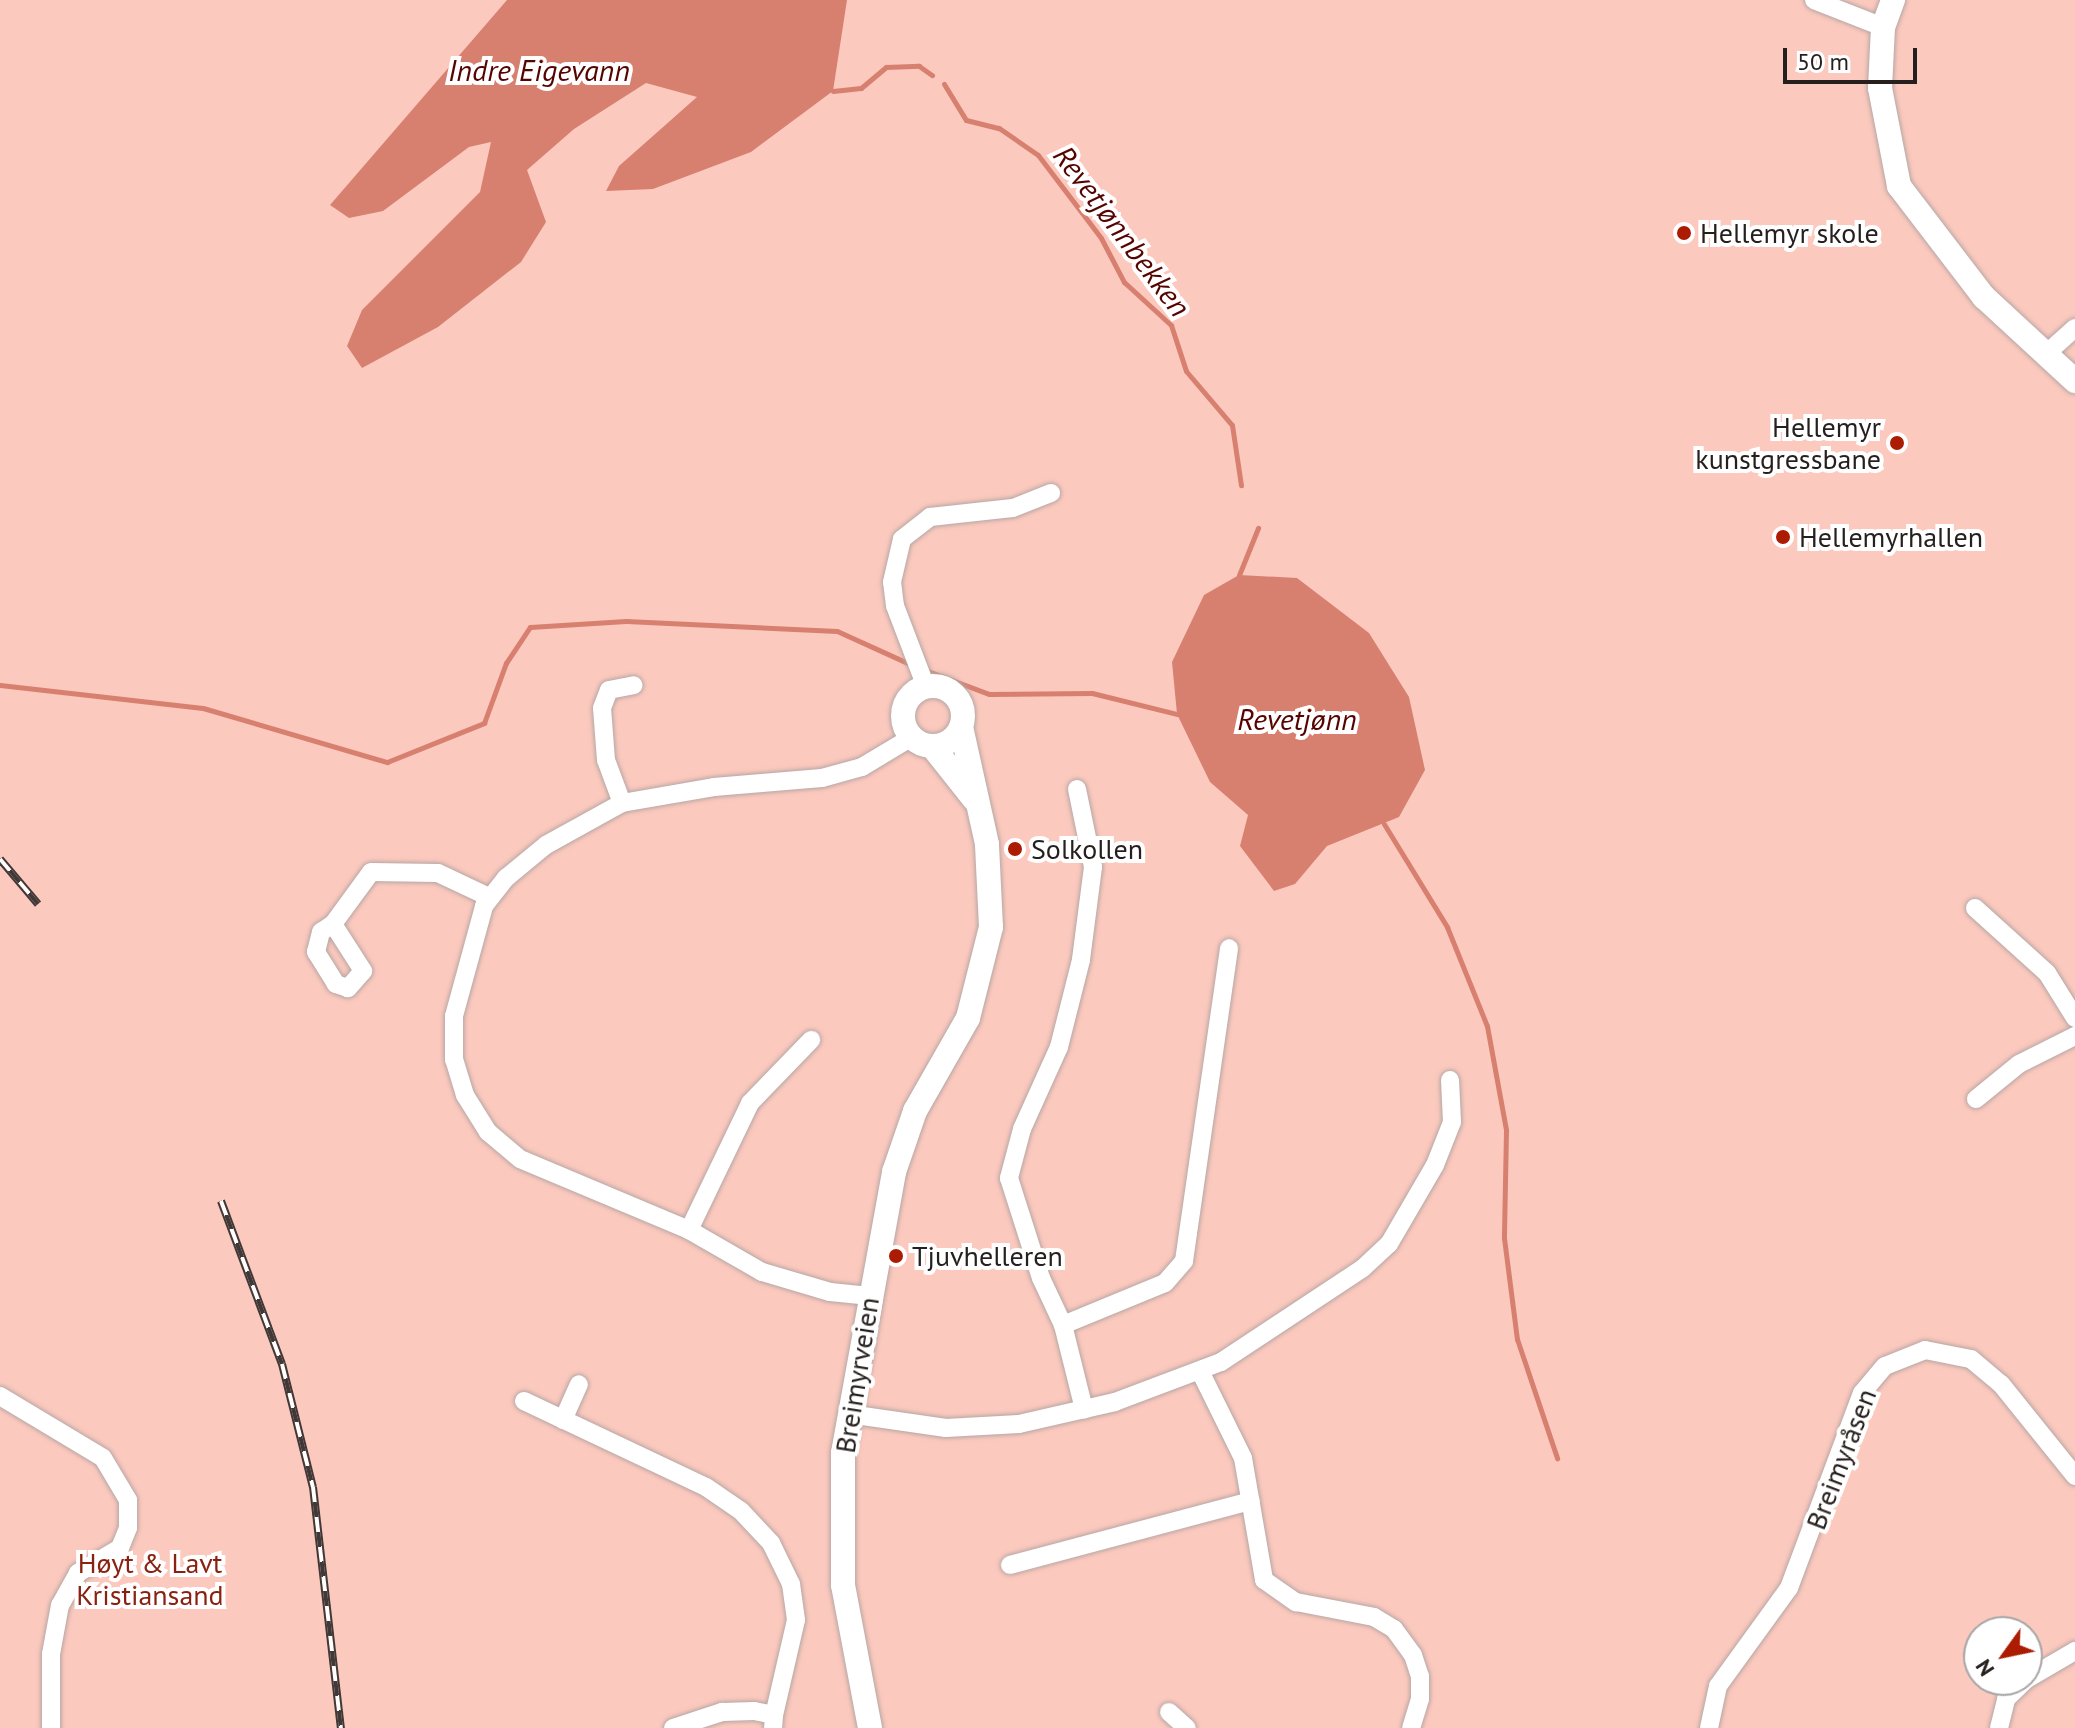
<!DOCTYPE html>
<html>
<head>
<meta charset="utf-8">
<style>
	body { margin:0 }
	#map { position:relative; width:2075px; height:1728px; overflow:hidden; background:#fef4f1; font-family:"PT Sans",sans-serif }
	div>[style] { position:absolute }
	.green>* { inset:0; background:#fcc9be }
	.water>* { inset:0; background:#d8806f }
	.stream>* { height:5px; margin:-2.5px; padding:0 2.5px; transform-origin:2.5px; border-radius:2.5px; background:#d8806f }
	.roads { filter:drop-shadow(0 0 2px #b7a7a4) drop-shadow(0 0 2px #b7a7a4) }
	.minor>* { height:18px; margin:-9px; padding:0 9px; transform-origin:9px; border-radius:9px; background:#fff }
	.tertiary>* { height:24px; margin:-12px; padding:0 12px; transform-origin:12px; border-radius:12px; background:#fff }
	.tertiary>.ring { margin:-12px; padding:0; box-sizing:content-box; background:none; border:24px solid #fff; border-radius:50% }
	.rail>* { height:8px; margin-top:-4px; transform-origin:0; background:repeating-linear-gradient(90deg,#fff 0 15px,#403937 0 30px); box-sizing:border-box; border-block:2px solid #403937 }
	.dots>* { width:22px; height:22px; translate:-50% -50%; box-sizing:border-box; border:4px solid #fff; border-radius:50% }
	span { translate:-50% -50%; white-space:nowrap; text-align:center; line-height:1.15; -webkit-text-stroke:8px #fff; paint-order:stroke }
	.poi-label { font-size:28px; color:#251f1d }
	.left { translate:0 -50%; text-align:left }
	.right { translate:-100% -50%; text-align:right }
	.street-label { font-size:28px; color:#251f1d }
	.park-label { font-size:28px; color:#8a2212 }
	.water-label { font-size:30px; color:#560400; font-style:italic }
	.north { position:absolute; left:1963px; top:1616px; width:80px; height:80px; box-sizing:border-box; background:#fff; border:2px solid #a8a5a5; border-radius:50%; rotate:237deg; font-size:22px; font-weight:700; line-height:32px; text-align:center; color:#251f1d }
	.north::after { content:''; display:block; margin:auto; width:28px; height:36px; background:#ab1c03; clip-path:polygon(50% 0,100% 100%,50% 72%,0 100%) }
	.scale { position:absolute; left:1783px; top:48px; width:134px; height:36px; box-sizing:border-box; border:4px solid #251f1d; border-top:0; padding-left:10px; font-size:24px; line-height:28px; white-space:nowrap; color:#251f1d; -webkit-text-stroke:6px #fff; paint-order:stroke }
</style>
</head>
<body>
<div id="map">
	<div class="green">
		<i style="clip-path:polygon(evenodd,0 0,2075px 0,2075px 1728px,0 1728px,0 0,1979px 1632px,2027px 1632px,2027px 1680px,1979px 1680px,1979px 1632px)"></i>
	</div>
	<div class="water">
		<i style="clip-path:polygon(507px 0,847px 0,833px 91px,751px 152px,653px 189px,606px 191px,619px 166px,697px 97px,646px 83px,574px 129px,527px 170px,546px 222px,521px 262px,438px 327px,362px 368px,347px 346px,362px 310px,480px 192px,491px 142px,469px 147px,383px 211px,349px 218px,330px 205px)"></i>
		<i style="clip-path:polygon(1239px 575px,1297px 578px,1369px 633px,1409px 697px,1425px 770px,1399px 817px,1327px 846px,1295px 884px,1274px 891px,1240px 846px,1248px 815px,1210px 782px,1177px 714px,1172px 662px,1204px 595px)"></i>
	</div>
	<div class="stream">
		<i style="left:944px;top:84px;width:42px;rotate:58.6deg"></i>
		<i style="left:966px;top:120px;width:34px;rotate:14deg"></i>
		<i style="left:999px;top:128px;width:47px;rotate:34.7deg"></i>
		<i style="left:1038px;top:155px;width:104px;rotate:52.8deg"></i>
		<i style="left:1101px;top:238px;width:50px;rotate:62.4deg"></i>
		<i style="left:1124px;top:282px;width:64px;rotate:42.5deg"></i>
		<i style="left:1171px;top:325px;width:48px;rotate:71.9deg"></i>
		<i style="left:1186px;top:371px;width:71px;rotate:49.6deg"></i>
		<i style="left:1232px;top:425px;width:61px;rotate:81.5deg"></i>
		<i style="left:833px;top:91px;width:28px;rotate:-6deg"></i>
		<i style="left:861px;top:88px;width:33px;rotate:-40deg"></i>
		<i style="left:886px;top:67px;width:33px;rotate:-2deg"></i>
		<i style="left:919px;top:66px;width:16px;rotate:35deg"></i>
		<i style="left:1239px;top:575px;width:51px;rotate:-68deg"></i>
		<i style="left:925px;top:670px;width:68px;rotate:20.6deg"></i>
		<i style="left:989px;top:694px;width:103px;rotate:-0.6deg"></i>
		<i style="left:1092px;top:693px;width:88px;rotate:13.9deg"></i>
		<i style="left:0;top:685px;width:204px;rotate:6.5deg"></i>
		<i style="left:203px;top:708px;width:192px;rotate:16.4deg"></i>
		<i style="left:387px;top:762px;width:105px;rotate:-21.9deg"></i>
		<i style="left:484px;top:723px;width:64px;rotate:-69.9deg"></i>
		<i style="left:506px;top:663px;width:43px;rotate:-56.3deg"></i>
		<i style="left:530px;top:627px;width:96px;rotate:-3.6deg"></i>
		<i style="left:626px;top:621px;width:211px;rotate:2.7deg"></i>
		<i style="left:837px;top:631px;width:82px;rotate:24.4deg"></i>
		<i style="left:1384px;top:824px;width:121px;rotate:58.5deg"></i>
		<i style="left:1447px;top:927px;width:107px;rotate:68deg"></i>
		<i style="left:1487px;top:1026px;width:106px;rotate:79.6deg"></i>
		<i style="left:1506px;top:1130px;width:108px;rotate:91.1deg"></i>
		<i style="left:1504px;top:1238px;width:102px;rotate:82.7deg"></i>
		<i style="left:1517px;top:1339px;width:126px;rotate:71.4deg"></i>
	</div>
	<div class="roads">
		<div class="minor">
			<i style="left:1814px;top:0;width:74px;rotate:21.4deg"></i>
			<i style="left:2046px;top:354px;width:39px;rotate:-42deg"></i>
			<i style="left:926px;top:687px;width:87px;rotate:-110.9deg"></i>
			<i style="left:895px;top:606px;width:24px;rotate:-97deg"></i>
			<i style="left:892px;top:582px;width:44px;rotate:-76.9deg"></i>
			<i style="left:902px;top:539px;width:36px;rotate:-38deg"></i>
			<i style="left:930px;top:517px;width:83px;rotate:-6.2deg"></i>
			<i style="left:1013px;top:508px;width:41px;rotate:-21.5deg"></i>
			<i style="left:1077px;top:789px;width:80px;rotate:78.4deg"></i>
			<i style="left:1093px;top:867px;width:94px;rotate:97.4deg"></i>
			<i style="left:1081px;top:960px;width:90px;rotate:104.2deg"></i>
			<i style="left:1059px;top:1047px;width:90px;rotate:114.3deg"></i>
			<i style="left:1022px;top:1129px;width:51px;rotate:104.9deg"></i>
			<i style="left:1009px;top:1178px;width:105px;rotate:72.3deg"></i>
			<i style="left:1041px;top:1278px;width:52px;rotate:64.9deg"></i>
			<i style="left:1063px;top:1325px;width:87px;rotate:76deg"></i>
			<i style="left:622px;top:803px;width:46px;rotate:-110.4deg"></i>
			<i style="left:606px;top:760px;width:52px;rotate:-94.4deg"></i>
			<i style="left:602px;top:708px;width:19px;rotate:-69deg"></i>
			<i style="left:609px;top:690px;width:25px;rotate:-11deg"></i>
			<i style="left:1975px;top:908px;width:97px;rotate:42.1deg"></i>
			<i style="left:2047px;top:973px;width:53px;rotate:58.1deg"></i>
			<i style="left:333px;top:924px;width:56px;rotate:57.4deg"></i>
			<i style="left:363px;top:971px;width:23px;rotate:131deg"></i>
			<i style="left:348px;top:988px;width:13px;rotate:-162deg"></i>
			<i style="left:336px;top:984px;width:38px;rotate:-122deg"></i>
			<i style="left:316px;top:952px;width:21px;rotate:-76deg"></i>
			<i style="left:321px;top:932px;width:14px;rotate:-34deg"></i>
			<i style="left:333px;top:924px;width:64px;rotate:-53.8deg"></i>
			<i style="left:371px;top:872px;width:67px;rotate:0.9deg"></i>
			<i style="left:438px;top:873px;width:56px;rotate:25.2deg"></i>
			<i style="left:1976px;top:1099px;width:55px;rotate:-39.1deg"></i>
			<i style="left:2019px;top:1064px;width:63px;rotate:-26.6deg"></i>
			<i style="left:689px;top:1230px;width:141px;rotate:-64.3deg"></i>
			<i style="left:750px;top:1103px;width:88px;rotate:-45.9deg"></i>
			<i style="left:870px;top:1296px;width:40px;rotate:-174.3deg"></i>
			<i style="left:830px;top:1292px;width:71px;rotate:-163.6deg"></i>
			<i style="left:762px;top:1272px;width:84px;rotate:-150.1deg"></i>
			<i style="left:689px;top:1230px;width:183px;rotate:-157.2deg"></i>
			<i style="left:520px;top:1159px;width:42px;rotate:-139.8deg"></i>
			<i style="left:488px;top:1132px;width:44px;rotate:-121.9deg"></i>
			<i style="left:465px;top:1095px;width:37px;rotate:-107deg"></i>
			<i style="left:454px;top:1060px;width:44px;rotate:-90deg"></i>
			<i style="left:454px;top:1016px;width:114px;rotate:-74.7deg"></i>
			<i style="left:484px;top:906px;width:36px;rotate:-52deg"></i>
			<i style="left:506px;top:878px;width:52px;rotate:-39.5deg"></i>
			<i style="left:546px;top:845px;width:87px;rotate:-28.9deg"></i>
			<i style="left:622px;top:803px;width:93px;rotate:-9.9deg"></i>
			<i style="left:714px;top:787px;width:108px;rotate:-4.8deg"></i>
			<i style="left:822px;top:778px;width:41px;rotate:-15.4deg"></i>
			<i style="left:862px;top:767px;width:58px;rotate:-31deg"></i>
			<i style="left:1063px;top:1325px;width:110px;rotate:-22.4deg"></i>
			<i style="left:1165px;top:1283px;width:29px;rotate:-49deg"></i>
			<i style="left:1184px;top:1261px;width:316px;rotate:-81.8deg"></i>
			<i style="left:1200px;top:1371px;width:97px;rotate:63.7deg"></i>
			<i style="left:1243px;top:1458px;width:124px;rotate:80.2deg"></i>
			<i style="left:1264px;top:1580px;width:39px;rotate:35deg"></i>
			<i style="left:1296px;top:1602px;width:79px;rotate:10.9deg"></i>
			<i style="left:1374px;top:1617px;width:23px;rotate:31deg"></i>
			<i style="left:1394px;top:1629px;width:32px;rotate:54deg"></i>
			<i style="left:1413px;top:1655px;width:22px;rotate:72deg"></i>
			<i style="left:1420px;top:1676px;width:23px;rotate:90deg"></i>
			<i style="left:1420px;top:1699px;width:30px;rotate:107deg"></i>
			<i style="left:0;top:1396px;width:120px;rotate:31deg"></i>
			<i style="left:103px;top:1458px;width:49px;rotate:59.2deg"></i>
			<i style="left:128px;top:1500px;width:28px;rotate:90deg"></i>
			<i style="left:128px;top:1528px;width:22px;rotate:112deg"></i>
			<i style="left:120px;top:1548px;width:49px;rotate:149.2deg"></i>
			<i style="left:78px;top:1573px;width:37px;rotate:119deg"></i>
			<i style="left:60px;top:1605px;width:50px;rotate:100.4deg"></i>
			<i style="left:51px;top:1654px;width:74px;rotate:90deg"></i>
			<i style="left:524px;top:1401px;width:201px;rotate:25.3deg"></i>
			<i style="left:706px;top:1487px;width:42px;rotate:34.4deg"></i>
			<i style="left:741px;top:1511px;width:44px;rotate:46.8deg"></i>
			<i style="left:771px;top:1543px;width:46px;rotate:64deg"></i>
			<i style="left:791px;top:1584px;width:36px;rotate:82deg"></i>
			<i style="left:796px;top:1620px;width:98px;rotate:103deg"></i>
			<i style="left:849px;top:1414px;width:98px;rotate:8.2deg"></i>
			<i style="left:946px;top:1428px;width:73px;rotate:-3.1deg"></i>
			<i style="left:1019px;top:1424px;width:98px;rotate:-12.9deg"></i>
			<i style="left:1115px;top:1402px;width:113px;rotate:-20.7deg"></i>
			<i style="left:1221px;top:1362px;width:170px;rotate:-33.5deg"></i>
			<i style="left:1363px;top:1268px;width:35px;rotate:-43deg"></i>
			<i style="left:1389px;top:1244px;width:91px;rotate:-59.8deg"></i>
			<i style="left:1435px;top:1165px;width:46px;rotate:-68.4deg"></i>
			<i style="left:1452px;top:1122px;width:42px;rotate:-92.7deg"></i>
			<i style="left:563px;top:1420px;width:39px;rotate:-66deg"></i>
			<i style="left:1010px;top:1565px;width:249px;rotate:-14.9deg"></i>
			<i style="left:2027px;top:1679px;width:56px;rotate:-30.3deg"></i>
			<i style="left:1169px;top:1712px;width:24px;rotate:42deg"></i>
			<i style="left:673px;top:1728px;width:52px;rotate:-18.1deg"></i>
			<i style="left:722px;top:1712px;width:32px;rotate:-2deg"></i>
			<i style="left:754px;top:1711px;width:20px;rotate:11deg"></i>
			<i style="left:774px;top:1715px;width:13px;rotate:94deg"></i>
			<i style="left:1709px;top:1728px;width:43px;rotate:-77.9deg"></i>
			<i style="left:1718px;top:1686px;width:121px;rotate:-54.1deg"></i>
			<i style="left:1789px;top:1588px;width:208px;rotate:-69.5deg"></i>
			<i style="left:1862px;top:1393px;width:35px;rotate:-50deg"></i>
			<i style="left:1885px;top:1366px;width:43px;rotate:-21.8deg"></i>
			<i style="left:1925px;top:1350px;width:47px;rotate:11.1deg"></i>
			<i style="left:1971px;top:1359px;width:39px;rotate:40deg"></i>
			<i style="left:2001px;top:1384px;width:118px;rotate:51.2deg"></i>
			<i style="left:1999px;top:1728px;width:30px;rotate:-76deg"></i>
			<i style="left:2006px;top:1699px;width:28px;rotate:-44deg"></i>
		</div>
		<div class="tertiary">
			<i style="left:1893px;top:0;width:29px;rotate:110deg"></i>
			<i style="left:1883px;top:27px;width:61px;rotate:92.8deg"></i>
			<i style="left:1880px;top:88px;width:100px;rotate:79deg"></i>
			<i style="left:1899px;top:186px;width:140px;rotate:52.6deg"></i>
			<i style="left:1984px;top:297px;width:124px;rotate:42.7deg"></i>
			<i class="ring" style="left:903px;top:686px;width:36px;height:36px"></i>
			<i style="left:932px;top:746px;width:68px;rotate:51.6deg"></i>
			<i style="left:870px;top:1728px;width:146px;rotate:-100.7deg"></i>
			<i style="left:843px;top:1585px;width:132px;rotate:-90deg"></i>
			<i style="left:843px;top:1453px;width:286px;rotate:-79.7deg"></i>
			<i style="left:894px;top:1172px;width:65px;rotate:-71deg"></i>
			<i style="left:915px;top:1111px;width:107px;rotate:-60.3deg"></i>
			<i style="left:968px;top:1018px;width:94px;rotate:-75.8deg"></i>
			<i style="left:991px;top:927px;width:83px;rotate:-92.8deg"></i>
			<i style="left:987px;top:844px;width:120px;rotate:-102.5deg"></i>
		</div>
	</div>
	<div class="rail">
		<i style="left:0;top:859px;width:59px;rotate:49.8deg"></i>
		<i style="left:221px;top:1201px;width:174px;rotate:69.5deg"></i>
		<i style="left:282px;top:1364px;width:127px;rotate:75.9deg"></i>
		<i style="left:313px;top:1487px;width:243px;rotate:83.4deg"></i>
	</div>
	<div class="dots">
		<i style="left:1684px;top:233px;background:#ab1c03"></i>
		<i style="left:1897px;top:443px;background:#ab1c03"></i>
		<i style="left:1783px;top:537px;background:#ab1c03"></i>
		<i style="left:1015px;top:849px;background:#ab1c03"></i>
		<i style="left:896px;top:1256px;background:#ab1c03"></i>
	</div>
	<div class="poi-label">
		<span class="left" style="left:1700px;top:233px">Hellemyr skole</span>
		<span class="right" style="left:1881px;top:443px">Hellemyr<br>kunstgressbane</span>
		<span class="left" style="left:1799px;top:537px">Hellemyrhallen</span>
		<span class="left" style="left:1031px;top:849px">Solkollen</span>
		<span class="left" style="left:912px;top:1256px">Tjuvhelleren</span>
	</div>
	<div class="street-label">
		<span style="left:857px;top:1375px;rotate:-81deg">Breimyrveien</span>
		<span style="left:1841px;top:1459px;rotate:-69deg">Breimyråsen</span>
	</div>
	<div class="park-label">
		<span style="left:150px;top:1579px">Høyt &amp; Lavt<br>Kristiansand</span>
	</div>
	<div class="water-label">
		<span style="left:539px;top:70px">Indre Eigevann</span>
		<span style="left:1122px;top:231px;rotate:53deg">Revetjønnbekken</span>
		<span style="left:1297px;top:719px">Revetjønn</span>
	</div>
	<div class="north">N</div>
	<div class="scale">50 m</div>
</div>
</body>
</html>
